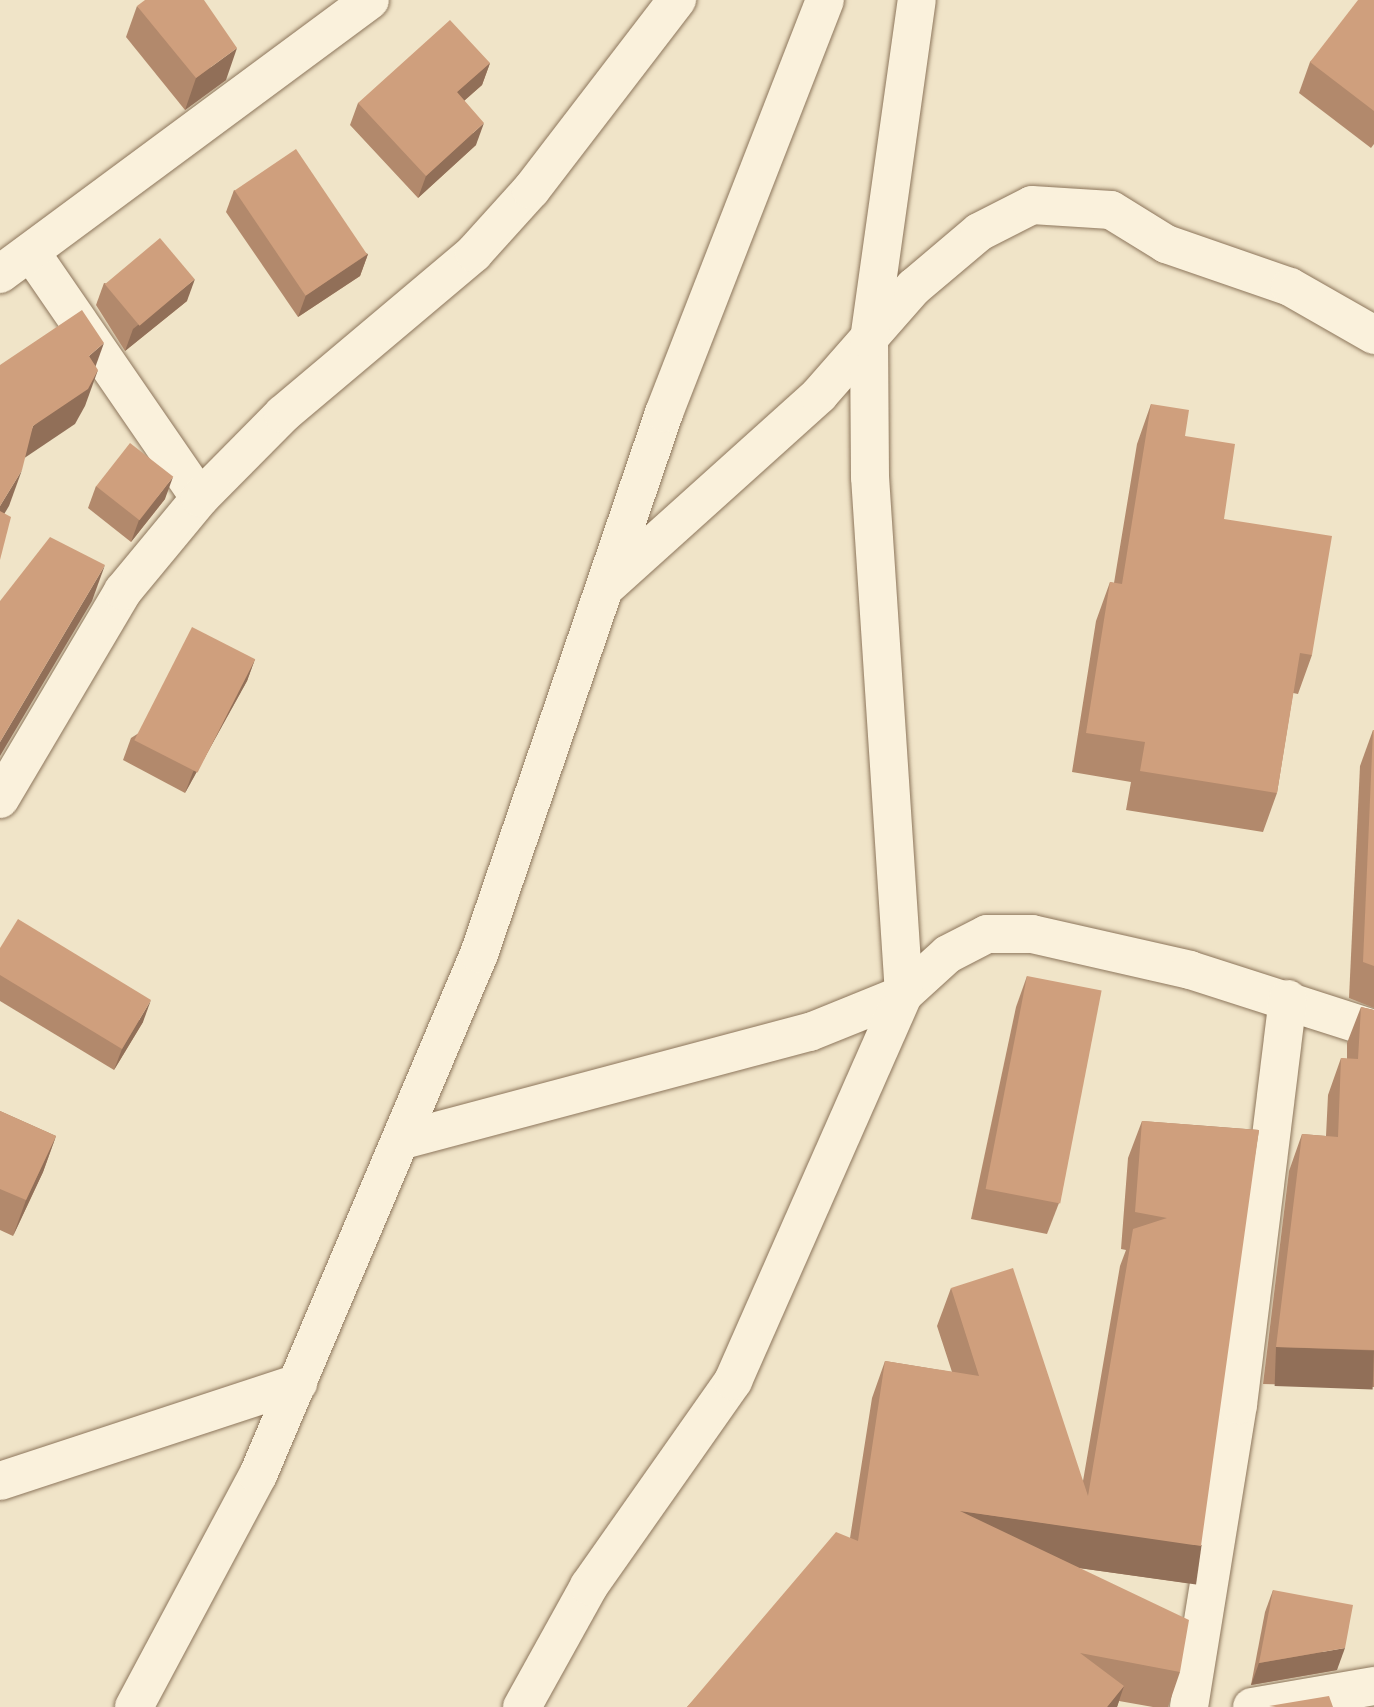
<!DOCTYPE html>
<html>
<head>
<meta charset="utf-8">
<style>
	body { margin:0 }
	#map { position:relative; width:1374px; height:1707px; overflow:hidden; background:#f0e4c8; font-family:Bitter,serif }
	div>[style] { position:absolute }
	.roads { filter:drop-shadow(0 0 2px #8d765c) drop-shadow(0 0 2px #8d765c) }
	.minor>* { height:38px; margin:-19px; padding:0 19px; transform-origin:19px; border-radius:19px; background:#faf1dc }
	.wall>* { inset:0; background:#b2896c }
	.shaded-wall>* { inset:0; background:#916f58; transform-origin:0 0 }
	.building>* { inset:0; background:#cf9f7d; transform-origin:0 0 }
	span { translate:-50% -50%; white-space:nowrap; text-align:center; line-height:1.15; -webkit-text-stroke:6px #f7eed8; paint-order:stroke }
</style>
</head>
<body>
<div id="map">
	<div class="roads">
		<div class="minor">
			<i style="left:32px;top:254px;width:296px;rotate:55.5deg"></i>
			<i style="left:0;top:274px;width:460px;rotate:-36.5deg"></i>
			<i style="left:606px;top:587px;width:287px;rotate:-42deg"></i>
			<i style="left:819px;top:395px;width:144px;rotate:-48.7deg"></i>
			<i style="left:914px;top:287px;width:85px;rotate:-40.2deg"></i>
			<i style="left:979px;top:232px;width:59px;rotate:-27deg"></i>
			<i style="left:1032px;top:205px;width:79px;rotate:3.6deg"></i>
			<i style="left:1111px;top:210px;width:65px;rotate:31.7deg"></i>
			<i style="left:1166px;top:244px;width:131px;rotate:19.1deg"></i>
			<i style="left:1290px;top:287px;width:97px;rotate:29.7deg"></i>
			<i style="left:0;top:799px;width:242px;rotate:-59.4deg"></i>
			<i style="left:123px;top:591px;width:121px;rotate:-50.4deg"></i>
			<i style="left:200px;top:498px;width:118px;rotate:-45.3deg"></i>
			<i style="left:283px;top:414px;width:250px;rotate:-40.1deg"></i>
			<i style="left:474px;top:253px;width:85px;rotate:-47.9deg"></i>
			<i style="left:531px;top:190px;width:240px;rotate:-52.5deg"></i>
			<i style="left:403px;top:1140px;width:421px;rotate:-14.9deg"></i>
			<i style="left:810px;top:1032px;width:101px;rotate:-22deg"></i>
			<i style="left:904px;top:994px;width:59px;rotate:-42.3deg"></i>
			<i style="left:948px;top:954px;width:44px;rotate:-27.1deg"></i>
			<i style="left:987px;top:934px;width:45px"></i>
			<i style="left:1032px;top:934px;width:162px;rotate:12.8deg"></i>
			<i style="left:1190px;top:970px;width:193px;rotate:17.8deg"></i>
			<i style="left:0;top:1481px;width:314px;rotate:-18.2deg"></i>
			<i style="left:134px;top:1707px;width:263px;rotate:-61.9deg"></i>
			<i style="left:258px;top:1475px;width:566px;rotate:-67.01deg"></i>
			<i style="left:479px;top:954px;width:572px;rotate:-71.12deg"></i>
			<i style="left:664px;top:413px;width:443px;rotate:-68.7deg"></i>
			<i style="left:522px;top:1707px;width:138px;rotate:-61deg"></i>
			<i style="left:589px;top:1586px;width:251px;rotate:-54.9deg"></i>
			<i style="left:733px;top:1381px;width:423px;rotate:-66.2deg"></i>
			<i style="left:904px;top:994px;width:518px;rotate:-93.76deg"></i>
			<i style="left:870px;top:477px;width:137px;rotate:-90.4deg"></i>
			<i style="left:869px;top:340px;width:343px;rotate:-82deg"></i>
			<i style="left:1189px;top:1707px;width:306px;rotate:-80.8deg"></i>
			<i style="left:1238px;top:1405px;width:409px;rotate:-83deg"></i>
			<i style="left:1252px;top:1707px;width:124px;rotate:-9.8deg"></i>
		</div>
	</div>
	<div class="wall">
		<i style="clip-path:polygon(1374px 0,1374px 144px,1371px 148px,1299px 93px,1310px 62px)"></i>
		<i style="clip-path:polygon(137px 6px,226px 80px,185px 110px,126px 37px)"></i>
		<i style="clip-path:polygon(490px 63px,482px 85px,464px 101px,476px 145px,418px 198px,350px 125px,358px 103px)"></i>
		<i style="clip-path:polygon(234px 190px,368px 254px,360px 276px,298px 317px,226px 212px)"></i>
		<i style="clip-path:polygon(104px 283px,187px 301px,125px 351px,96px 305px)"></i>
		<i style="clip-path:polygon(1151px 404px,1185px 436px,1224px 519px,1312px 655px,1298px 694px,1293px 693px,1277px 793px,1263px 832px,1126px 810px,1131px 782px,1072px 772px,1096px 621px,1110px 582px,1114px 583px,1137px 444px)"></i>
		<i style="clip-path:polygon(96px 486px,165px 499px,131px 542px,88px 508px)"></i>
		<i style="clip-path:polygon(255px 659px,247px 681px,185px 793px,123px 760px,131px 738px)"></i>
		<i style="clip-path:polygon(1373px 730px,1374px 730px,1374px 1008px,1349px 998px,1360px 766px)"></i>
		<i style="clip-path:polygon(0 948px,143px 1022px,114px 1070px,0 1001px)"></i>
		<i style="clip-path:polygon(1027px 976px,1059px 1203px,1047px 1234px,971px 1219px,1016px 1007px)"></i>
		<i style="clip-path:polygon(1361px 1007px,1374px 1010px,1374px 1387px,1263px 1384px,1289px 1171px,1302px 1134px,1326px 1136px,1328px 1095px,1341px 1058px,1347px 1059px,1347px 1043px)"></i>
		<i style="clip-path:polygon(0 1111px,56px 1136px,43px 1172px,13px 1236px,0 1230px)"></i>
		<i style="clip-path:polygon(1142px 1121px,1259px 1130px,1187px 1583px,1079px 1568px,1180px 1672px,1168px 1707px,1153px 1707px,1119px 1701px,1117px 1707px,687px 1707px,850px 1538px,872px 1398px,885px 1361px,952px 1372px,937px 1326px,951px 1288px,1083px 1481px,1120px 1266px,1126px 1250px,1121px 1249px,1128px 1158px)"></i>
		<i style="clip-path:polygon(1273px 1590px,1337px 1670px,1251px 1685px,1265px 1612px)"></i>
	</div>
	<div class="shaded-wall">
		<i style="clip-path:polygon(237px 48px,226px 80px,185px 110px,196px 78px)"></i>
		<i style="clip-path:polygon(490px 63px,482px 85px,449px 114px,457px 92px)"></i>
		<i style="clip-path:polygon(484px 123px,476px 145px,418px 198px,426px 176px)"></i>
		<i style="clip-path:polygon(368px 254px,360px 276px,298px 317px,306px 295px)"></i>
		<i style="clip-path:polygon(195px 279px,187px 301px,125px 351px,133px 329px)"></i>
		<i style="clip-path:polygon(104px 343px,91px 379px,89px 356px)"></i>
		<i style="clip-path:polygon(98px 370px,85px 406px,75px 424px,20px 461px,33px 426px)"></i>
		<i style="clip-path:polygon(22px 470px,9px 506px,0 521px,0 506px)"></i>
		<i style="clip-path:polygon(173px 477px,165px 499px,131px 542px,139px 520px)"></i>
		<i style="clip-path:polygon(105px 565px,92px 601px,0 756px,0 742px)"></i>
		<i style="clip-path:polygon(255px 659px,247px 681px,185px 793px,193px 772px)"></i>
		<i style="clip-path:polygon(151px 1000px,143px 1022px,114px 1070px,122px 1049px)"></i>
		<i style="clip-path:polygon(56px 1136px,43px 1172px,13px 1236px,26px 1200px)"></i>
		<i style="left:1276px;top:1347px;width:98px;height:39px;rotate:2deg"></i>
		<i style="left:960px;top:1511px;width:244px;height:40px;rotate:8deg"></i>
		<i style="clip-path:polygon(1345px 1648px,1337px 1670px,1251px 1685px,1259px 1663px)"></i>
		<i style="clip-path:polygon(1124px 1686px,1117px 1707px,1107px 1707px)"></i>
	</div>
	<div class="building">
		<i style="clip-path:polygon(145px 0,204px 0,237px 48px,196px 78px,137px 6px)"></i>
		<i style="clip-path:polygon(1358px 0,1374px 0,1374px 111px,1310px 62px)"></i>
		<i style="clip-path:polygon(450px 20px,490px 63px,457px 92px,484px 123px,426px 176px,358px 103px)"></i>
		<i style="left:296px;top:149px;width:127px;height:74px;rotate:56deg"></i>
		<i style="left:160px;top:238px;width:54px;height:72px;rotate:50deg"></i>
		<i style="clip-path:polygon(82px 310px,104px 343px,89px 356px,98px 370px,88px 389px,33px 426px,22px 470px,0 506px,0 365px)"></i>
		<i style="clip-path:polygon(1151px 404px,1189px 410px,1185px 436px,1235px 444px,1224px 519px,1332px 536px,1312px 655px,1300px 653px,1277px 793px,1140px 771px,1145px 742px,1086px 733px,1110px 582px,1122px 584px)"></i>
		<i style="left:130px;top:443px;width:55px;height:55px;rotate:38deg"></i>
		<i style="clip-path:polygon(0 511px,11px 517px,0 560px)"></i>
		<i style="clip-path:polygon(50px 537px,105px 565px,0 742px,0 601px)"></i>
		<i style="left:192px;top:627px;width:71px;height:127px;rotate:27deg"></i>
		<i style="clip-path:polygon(1373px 730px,1374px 730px,1374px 966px,1363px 962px)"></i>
		<i style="clip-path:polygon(18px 919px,151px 1000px,122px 1049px,0 975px,0 948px)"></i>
		<i style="left:1027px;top:976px;width:76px;height:217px;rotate:11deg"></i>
		<i style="clip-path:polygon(1361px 1007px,1374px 1010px,1374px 1350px,1276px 1347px,1302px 1134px,1338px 1137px,1341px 1058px,1358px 1059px)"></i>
		<i style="clip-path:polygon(0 1111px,56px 1136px,26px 1200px,0 1189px)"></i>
		<i style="clip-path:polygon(1142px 1121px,1259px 1130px,1201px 1546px,960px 1511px,1189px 1620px,1180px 1672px,1080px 1653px,1124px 1686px,1107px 1707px,687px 1707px,836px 1532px,858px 1541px,885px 1361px,979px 1376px,951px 1288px,1013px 1268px,1088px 1496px,1133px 1229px,1167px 1218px,1135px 1212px)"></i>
		<i style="clip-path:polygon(1273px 1590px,1353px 1605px,1345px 1648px,1259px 1663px)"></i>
		<i style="clip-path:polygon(1329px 1696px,1333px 1707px,1276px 1707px,1269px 1706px)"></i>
	</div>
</div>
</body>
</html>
